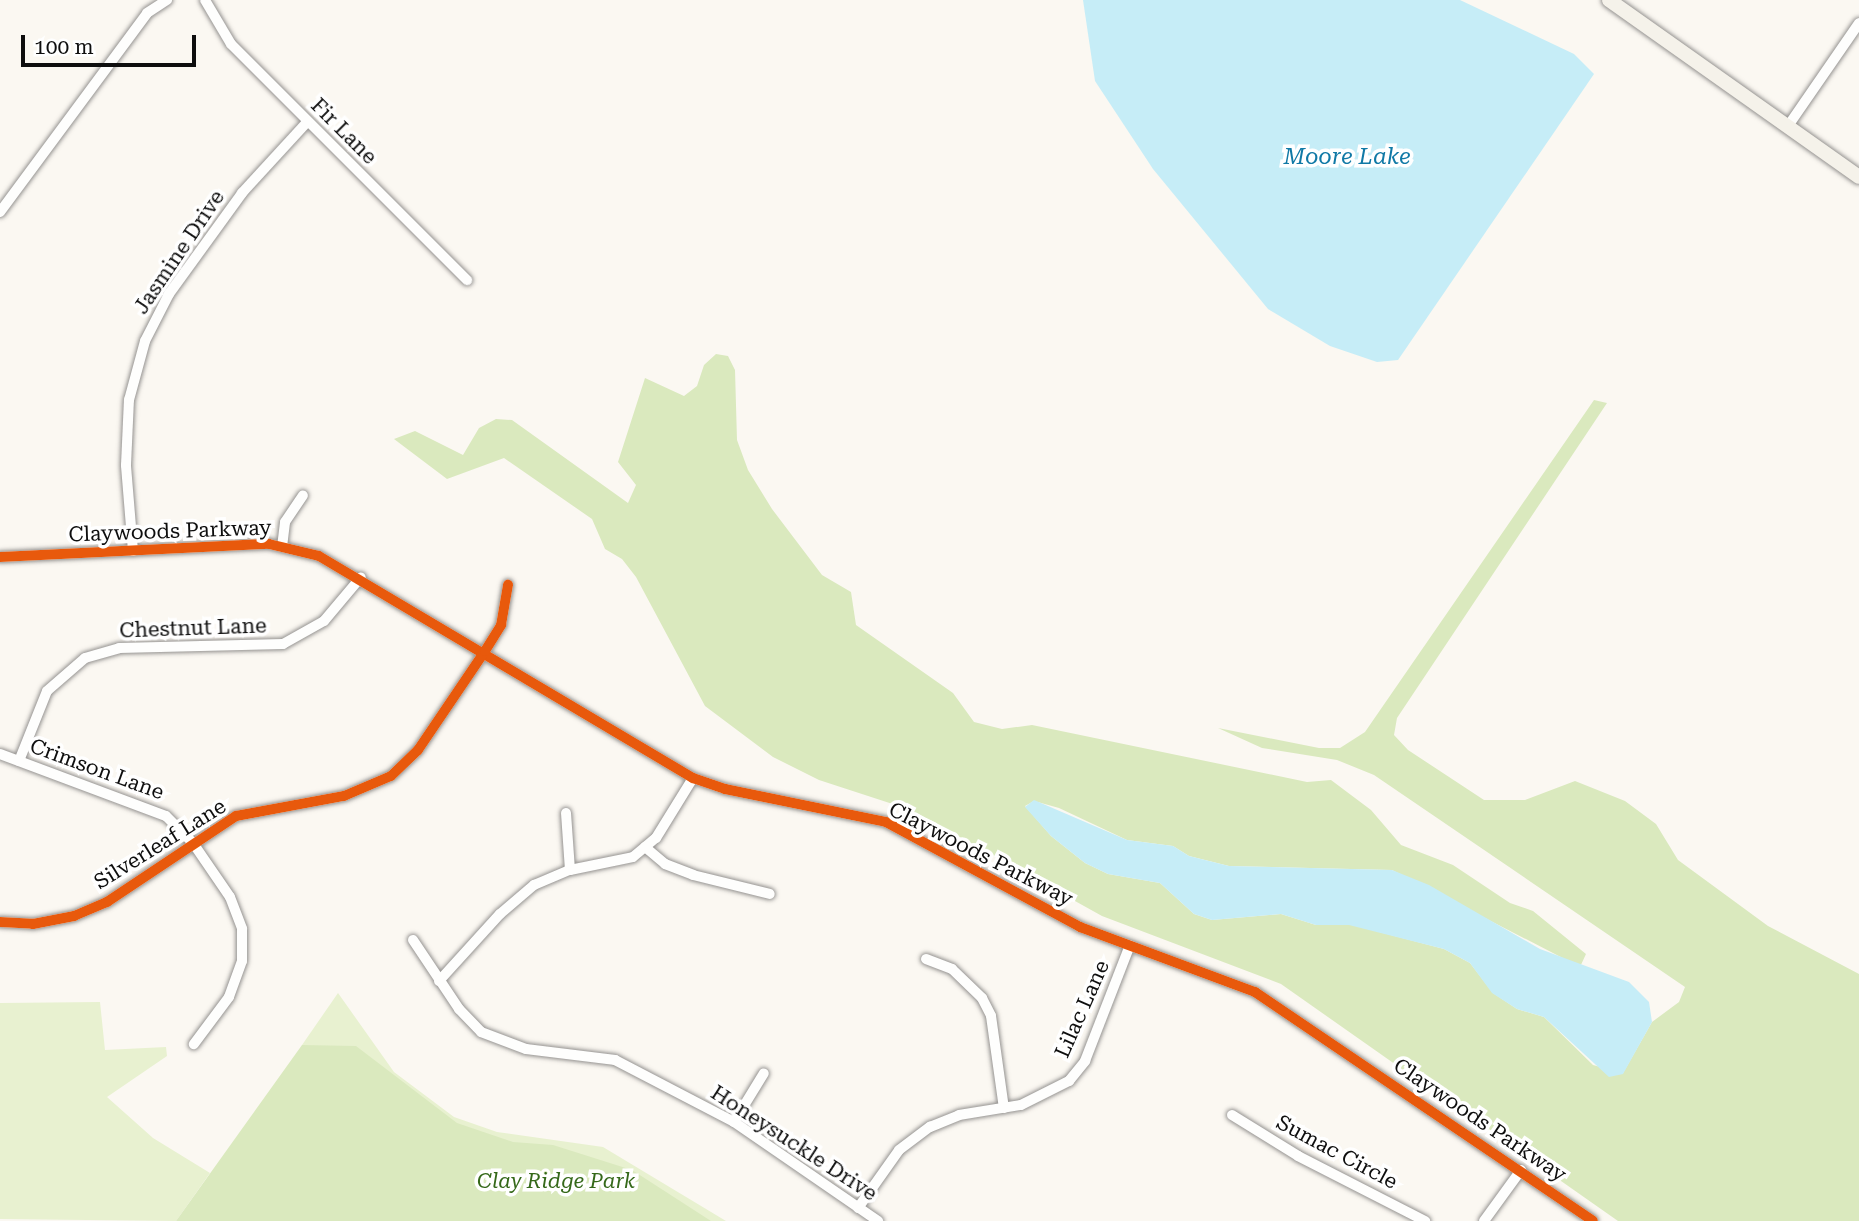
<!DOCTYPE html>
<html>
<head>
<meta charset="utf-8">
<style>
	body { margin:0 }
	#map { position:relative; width:1859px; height:1221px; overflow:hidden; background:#fbf8f2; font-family:"Roboto Serif",serif }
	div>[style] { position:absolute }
	.green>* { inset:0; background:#e8f1d0 }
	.forest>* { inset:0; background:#dae9be }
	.water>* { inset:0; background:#c6edf7 }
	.roads { filter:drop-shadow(0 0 2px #959391) drop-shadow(0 0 2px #959391) }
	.street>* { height:10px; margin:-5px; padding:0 5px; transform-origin:5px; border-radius:5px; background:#fefefd }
	.secondary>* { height:14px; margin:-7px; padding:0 7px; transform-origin:7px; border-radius:7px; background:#f5f2ea }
	.cycleway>* { height:10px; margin:-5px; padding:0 5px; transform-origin:5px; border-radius:5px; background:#e8590c }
	span { translate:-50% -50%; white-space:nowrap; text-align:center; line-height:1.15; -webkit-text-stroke:7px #fff; paint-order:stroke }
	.street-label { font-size:21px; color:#0e0e0e }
	.park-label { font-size:21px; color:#35691a; font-style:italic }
	.water-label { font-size:23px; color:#1079a6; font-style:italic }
	.scale { position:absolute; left:21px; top:35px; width:175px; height:32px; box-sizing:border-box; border:4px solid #0e0e0e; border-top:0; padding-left:9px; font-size:21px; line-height:24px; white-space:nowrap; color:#0e0e0e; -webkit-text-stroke:5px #fff; paint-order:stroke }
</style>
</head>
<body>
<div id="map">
	<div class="green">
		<i style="clip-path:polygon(338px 993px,394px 1072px,454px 1117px,497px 1132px,603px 1147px,726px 1221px,544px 1221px,302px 1045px)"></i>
		<i style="clip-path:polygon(100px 1002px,105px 1050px,166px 1047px,167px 1056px,107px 1097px,153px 1138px,210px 1173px,176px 1221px,0 1219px,0 1003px)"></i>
	</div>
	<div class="forest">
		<i style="clip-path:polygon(716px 354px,728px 356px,735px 370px,737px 440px,748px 470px,772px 509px,822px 575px,851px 592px,856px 625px,953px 693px,974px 722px,1002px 729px,1032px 725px,1307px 782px,1331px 780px,1371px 810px,1401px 845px,1453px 865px,1510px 903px,1533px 911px,1586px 954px,1580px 967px,1392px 870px,1229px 866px,1189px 856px,1173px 846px,1127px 840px,1059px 808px,1034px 801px,1025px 806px,1051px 836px,1085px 863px,1108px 874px,1160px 883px,1194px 914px,1212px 920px,1281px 914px,1316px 925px,1349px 924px,1444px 949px,1470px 963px,1493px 993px,1517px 1009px,1544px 1017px,1593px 1065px,1623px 1073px,1652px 1022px,1679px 1002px,1685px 987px,1374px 775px,1337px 760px,1262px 748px,1218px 728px,1319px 748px,1340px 748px,1365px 732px,1594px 400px,1607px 403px,1397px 718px,1394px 735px,1408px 750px,1484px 800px,1525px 800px,1575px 781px,1625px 801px,1656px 824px,1678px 860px,1768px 926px,1859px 974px,1859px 1221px,1618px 1221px,1281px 984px,1102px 916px,911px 810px,819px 780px,773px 757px,705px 706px,636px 577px,622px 559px,605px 549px,592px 519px,504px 458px,447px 479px,394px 439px,415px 431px,463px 455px,479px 428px,496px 419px,512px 420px,628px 503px,636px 485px,618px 462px,645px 378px,684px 396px,697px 386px,704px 365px)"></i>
		<i style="clip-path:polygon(302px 1045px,356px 1046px,457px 1123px,513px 1142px,553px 1145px,632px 1170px,711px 1221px,176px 1221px)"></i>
	</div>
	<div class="water">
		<i style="clip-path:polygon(1083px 0,1460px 0,1574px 54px,1594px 74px,1398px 360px,1377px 362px,1330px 346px,1268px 309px,1153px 169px,1095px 81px)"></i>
		<i style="clip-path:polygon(1034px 800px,1127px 840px,1173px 846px,1189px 856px,1229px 866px,1392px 870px,1429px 885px,1540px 949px,1629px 982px,1649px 1002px,1652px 1022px,1623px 1074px,1609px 1077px,1544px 1017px,1517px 1009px,1492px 993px,1470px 963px,1444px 949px,1349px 925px,1316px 925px,1281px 914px,1212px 920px,1194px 914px,1160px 883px,1108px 874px,1085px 863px,1051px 836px,1025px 807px)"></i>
	</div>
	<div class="roads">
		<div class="street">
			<i style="left:205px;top:0;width:51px;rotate:59.4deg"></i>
			<i style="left:231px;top:44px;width:334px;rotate:45deg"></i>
			<i style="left:1788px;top:126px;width:125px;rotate:-55.4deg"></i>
			<i style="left:0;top:212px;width:247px;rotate:-53.5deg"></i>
			<i style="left:147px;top:13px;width:24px;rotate:-33deg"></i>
			<i style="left:282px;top:547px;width:25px;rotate:-83deg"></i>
			<i style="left:285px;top:522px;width:32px;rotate:-56deg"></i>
			<i style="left:133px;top:551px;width:86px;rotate:-94.7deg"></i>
			<i style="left:126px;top:465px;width:65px;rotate:-87.4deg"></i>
			<i style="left:129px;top:400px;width:61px;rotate:-74.8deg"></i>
			<i style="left:145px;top:341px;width:53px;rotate:-62.9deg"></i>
			<i style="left:169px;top:294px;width:125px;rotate:-54.1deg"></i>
			<i style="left:242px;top:193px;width:96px;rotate:-47.5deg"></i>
			<i style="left:0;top:557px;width:269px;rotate:-2.8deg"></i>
			<i style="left:269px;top:544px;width:51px;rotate:13.5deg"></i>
			<i style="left:319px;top:556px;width:435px;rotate:30.7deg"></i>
			<i style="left:693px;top:778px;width:34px;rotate:19deg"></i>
			<i style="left:725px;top:789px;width:164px;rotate:11.6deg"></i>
			<i style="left:886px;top:822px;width:221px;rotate:28.4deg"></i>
			<i style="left:1080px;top:927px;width:187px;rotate:20.4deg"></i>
			<i style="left:1255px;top:992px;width:408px;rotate:34.1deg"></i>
			<i style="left:0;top:754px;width:177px;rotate:20.5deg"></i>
			<i style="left:166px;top:816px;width:38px;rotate:45deg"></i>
			<i style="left:193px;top:843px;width:65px;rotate:55.6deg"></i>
			<i style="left:230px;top:897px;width:34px;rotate:69deg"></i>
			<i style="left:242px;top:929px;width:32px;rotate:90deg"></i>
			<i style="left:242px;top:961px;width:38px;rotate:110deg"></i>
			<i style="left:229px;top:997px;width:59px;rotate:126.7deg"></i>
			<i style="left:19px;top:761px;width:75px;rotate:-68.2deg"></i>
			<i style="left:47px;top:691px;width:50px;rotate:-41deg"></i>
			<i style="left:85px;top:658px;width:35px;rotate:-16deg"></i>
			<i style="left:119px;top:648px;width:164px;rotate:-1.4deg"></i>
			<i style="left:283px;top:644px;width:47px;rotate:-29.3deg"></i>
			<i style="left:324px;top:621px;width:57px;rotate:-49.9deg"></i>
			<i style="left:566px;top:813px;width:57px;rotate:86deg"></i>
			<i style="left:645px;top:847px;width:26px;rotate:40deg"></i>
			<i style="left:665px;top:864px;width:30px;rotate:21deg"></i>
			<i style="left:693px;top:875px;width:79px;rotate:13.9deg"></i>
			<i style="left:0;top:922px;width:33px;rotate:3deg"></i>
			<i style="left:33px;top:924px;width:42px;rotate:-11deg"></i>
			<i style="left:74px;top:916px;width:36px;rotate:-23deg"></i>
			<i style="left:107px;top:902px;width:155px;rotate:-33.7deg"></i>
			<i style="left:236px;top:816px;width:110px;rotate:-10.5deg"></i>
			<i style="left:344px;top:796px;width:51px;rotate:-23.1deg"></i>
			<i style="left:391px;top:776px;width:37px;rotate:-44deg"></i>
			<i style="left:418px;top:750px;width:120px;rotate:-55.9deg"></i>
			<i style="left:485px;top:651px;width:31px;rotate:-58deg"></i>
			<i style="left:501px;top:625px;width:41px;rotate:-80.1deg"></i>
			<i style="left:413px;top:940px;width:83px;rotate:56.3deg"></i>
			<i style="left:459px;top:1009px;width:32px;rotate:46deg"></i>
			<i style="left:481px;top:1032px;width:48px;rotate:20.7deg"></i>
			<i style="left:526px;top:1049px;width:90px;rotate:7deg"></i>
			<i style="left:615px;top:1060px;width:134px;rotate:27.5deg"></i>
			<i style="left:734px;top:1122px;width:175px;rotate:34.5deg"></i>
			<i style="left:926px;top:959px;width:28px;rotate:21deg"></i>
			<i style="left:952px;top:969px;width:42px;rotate:44deg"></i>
			<i style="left:982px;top:998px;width:20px;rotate:63deg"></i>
			<i style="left:991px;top:1016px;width:93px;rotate:82deg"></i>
			<i style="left:439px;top:981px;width:91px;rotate:-47.7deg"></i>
			<i style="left:500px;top:914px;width:45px;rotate:-40.5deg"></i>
			<i style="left:534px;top:885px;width:39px;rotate:-23deg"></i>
			<i style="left:570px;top:870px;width:64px;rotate:-11.7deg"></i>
			<i style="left:633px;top:857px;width:30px;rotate:-40deg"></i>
			<i style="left:656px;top:838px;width:70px;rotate:-58.3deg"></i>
			<i style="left:1232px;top:1115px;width:78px;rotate:31.8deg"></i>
			<i style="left:1298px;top:1156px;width:143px;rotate:27.1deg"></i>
			<i style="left:734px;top:1122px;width:57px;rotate:-58.5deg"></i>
			<i style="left:858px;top:1208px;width:71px;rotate:-54.7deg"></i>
			<i style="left:899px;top:1150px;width:39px;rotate:-37deg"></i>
			<i style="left:930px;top:1127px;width:31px;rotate:-22deg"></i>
			<i style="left:959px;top:1115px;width:63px;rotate:-9.2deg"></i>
			<i style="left:1021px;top:1105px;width:54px;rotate:-26.6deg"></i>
			<i style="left:1069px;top:1081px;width:26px;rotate:-51deg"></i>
			<i style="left:1085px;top:1061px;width:124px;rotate:-68.8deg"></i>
			<i style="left:1484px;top:1221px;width:63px;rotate:-54deg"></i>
		</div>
		<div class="secondary">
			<i style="left:1609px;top:0;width:306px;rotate:35.3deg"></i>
		</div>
	</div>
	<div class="cycleway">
		<i style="left:0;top:557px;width:269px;rotate:-2.8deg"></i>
		<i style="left:269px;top:544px;width:51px;rotate:13.5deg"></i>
		<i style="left:319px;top:556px;width:435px;rotate:30.7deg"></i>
		<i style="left:693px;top:778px;width:34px;rotate:19deg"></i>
		<i style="left:725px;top:789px;width:164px;rotate:11.6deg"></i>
		<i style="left:886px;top:822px;width:221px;rotate:28.4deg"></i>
		<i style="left:1080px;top:927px;width:187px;rotate:20.4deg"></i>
		<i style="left:1255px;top:992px;width:408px;rotate:34.1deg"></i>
		<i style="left:0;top:922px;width:33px;rotate:3deg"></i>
		<i style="left:33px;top:924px;width:42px;rotate:-11deg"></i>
		<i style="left:74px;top:916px;width:36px;rotate:-23deg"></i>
		<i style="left:107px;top:902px;width:155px;rotate:-33.7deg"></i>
		<i style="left:236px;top:816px;width:110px;rotate:-10.5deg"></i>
		<i style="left:344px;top:796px;width:51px;rotate:-23.1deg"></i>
		<i style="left:391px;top:776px;width:37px;rotate:-44deg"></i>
		<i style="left:418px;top:750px;width:120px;rotate:-55.9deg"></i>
		<i style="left:485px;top:651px;width:31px;rotate:-58deg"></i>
		<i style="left:501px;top:625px;width:41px;rotate:-80.1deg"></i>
	</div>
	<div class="street-label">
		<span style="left:344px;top:131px;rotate:45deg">Fir Lane</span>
		<span style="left:179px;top:252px;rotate:-56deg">Jasmine Drive</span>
		<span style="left:170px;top:531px;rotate:-2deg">Claywoods Parkway</span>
		<span style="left:193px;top:628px;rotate:-2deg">Chestnut Lane</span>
		<span style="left:97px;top:769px;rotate:20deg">Crimson Lane</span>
		<span style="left:160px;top:844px;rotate:-32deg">Silverleaf Lane</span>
		<span style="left:981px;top:854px;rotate:27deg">Claywoods Parkway</span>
		<span style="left:1082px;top:1009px;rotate:-66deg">Lilac Lane</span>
		<span style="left:1480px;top:1120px;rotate:34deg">Claywoods Parkway</span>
		<span style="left:794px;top:1143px;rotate:33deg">Honeysuckle Drive</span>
		<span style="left:1337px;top:1152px;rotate:28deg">Sumac Circle</span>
	</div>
	<div class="park-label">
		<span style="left:556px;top:1181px">Clay Ridge Park</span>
	</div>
	<div class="water-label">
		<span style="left:1347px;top:157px">Moore Lake</span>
	</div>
	<div class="scale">100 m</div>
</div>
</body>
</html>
